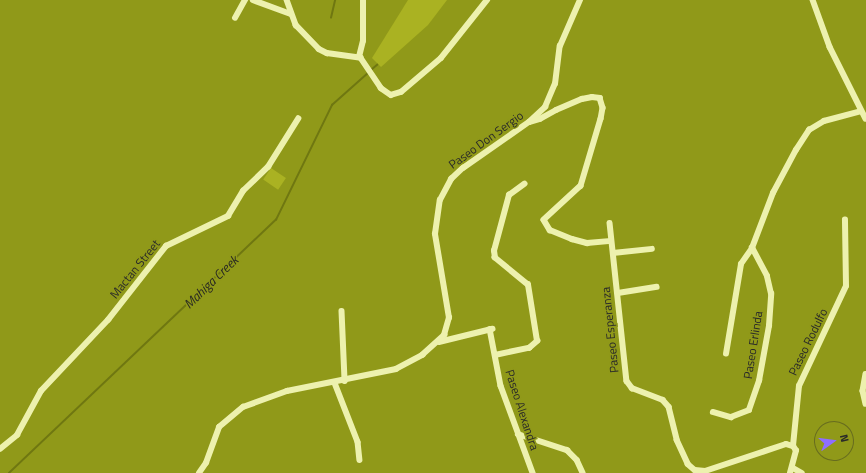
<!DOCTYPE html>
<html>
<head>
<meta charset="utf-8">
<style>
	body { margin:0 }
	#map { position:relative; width:866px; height:473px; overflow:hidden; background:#909919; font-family:"Titillium Web",sans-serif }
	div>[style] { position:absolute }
	.green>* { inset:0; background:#aab222; transform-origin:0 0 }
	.stream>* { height:1.5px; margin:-0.75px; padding:0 0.75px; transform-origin:0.75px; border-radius:0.75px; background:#6f7711 }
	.minor>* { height:5.5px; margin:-2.75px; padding:0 2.75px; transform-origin:2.75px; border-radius:2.75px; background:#edf1ae }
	span { translate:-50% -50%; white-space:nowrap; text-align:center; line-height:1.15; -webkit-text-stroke:3px #909919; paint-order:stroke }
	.street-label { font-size:12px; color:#292929 }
	.water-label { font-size:13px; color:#282822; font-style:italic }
	.north { position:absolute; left:814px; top:421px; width:40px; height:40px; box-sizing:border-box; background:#909919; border:1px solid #676c1f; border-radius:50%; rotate:76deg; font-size:11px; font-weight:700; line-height:16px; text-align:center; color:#292929 }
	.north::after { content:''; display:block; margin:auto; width:14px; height:18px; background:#8e6eff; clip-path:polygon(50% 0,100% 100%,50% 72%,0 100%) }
</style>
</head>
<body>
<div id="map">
	<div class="green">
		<i style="clip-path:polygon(408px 0,447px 0,428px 25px,381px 67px,372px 58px)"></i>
		<i style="left:271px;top:168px;width:18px;height:14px;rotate:34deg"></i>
	</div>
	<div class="stream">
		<i style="left:331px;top:18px;width:18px;rotate:-77deg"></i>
		<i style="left:371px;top:70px;width:8px;rotate:-40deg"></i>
		<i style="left:9px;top:473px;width:368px;rotate:-43.5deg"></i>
		<i style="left:276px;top:220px;width:128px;rotate:-64deg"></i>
		<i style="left:332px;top:105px;width:48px;rotate:-41.6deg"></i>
	</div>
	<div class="minor">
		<i style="left:253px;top:0;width:40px;rotate:20.2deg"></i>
		<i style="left:287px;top:0;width:27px;rotate:70deg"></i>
		<i style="left:296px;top:25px;width:33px;rotate:46deg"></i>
		<i style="left:319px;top:49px;width:9px;rotate:27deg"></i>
		<i style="left:327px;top:53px;width:34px;rotate:8deg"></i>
		<i style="left:361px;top:58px;width:36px;rotate:56deg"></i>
		<i style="left:381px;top:88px;width:12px;rotate:35deg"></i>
		<i style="left:391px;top:95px;width:10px;rotate:-17deg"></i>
		<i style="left:401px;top:92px;width:52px;rotate:-40.4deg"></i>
		<i style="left:441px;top:58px;width:74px;rotate:-51.6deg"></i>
		<i style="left:813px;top:0;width:50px;rotate:70.1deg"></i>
		<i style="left:830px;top:47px;width:80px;rotate:63.4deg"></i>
		<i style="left:235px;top:18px;width:21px;rotate:-61deg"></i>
		<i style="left:359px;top:57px;width:16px;rotate:-76deg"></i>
		<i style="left:363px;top:41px;width:41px;rotate:-90deg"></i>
		<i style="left:530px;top:122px;width:10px;rotate:-17deg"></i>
		<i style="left:540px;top:119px;width:18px;rotate:-29deg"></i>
		<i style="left:556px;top:110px;width:28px;rotate:-23deg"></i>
		<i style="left:582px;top:99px;width:10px;rotate:-11deg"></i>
		<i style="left:592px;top:97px;width:8px;rotate:7deg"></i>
		<i style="left:600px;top:98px;width:10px;rotate:73deg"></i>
		<i style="left:603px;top:108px;width:11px;rotate:100deg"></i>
		<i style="left:601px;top:119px;width:70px;rotate:106.6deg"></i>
		<i style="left:581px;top:186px;width:50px;rotate:137.4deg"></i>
		<i style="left:544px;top:220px;width:12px;rotate:59deg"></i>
		<i style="left:550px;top:230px;width:24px;rotate:22deg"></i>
		<i style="left:572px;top:239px;width:16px;rotate:15deg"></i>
		<i style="left:587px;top:243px;width:24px;rotate:-5deg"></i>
		<i style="left:610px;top:223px;width:159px;rotate:83.9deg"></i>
		<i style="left:627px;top:381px;width:9px;rotate:54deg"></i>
		<i style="left:632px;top:388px;width:33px;rotate:21deg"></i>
		<i style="left:663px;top:400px;width:9px;rotate:49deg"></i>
		<i style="left:669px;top:407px;width:34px;rotate:76deg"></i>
		<i style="left:677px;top:440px;width:26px;rotate:65deg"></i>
		<i style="left:688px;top:464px;width:9px;rotate:41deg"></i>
		<i style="left:695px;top:470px;width:10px;rotate:6deg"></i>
		<i style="left:705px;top:471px;width:85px;rotate:-18.4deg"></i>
		<i style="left:786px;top:444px;width:7px;rotate:16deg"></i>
		<i style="left:613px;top:253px;width:39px;rotate:-6deg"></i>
		<i style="left:618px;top:293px;width:39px;rotate:-9deg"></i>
		<i style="left:342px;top:311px;width:70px;rotate:87.5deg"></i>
		<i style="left:490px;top:329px;width:58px;rotate:79.1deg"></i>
		<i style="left:501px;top:386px;width:93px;rotate:69.8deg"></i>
		<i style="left:439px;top:342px;width:55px;rotate:-13.8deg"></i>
		<i style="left:726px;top:354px;width:91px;rotate:-80.5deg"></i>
		<i style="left:741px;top:264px;width:19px;rotate:-55deg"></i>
		<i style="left:752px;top:248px;width:59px;rotate:-69.1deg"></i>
		<i style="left:773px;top:193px;width:49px;rotate:-61.9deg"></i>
		<i style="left:796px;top:150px;width:24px;rotate:-57deg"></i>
		<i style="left:809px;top:130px;width:17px;rotate:-31deg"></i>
		<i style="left:824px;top:121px;width:38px;rotate:-15deg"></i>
		<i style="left:495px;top:355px;width:35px;rotate:-12deg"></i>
		<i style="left:529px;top:348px;width:11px;rotate:-41deg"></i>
		<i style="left:537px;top:341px;width:57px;rotate:-99.1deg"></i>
		<i style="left:528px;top:285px;width:43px;rotate:-140.7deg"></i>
		<i style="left:495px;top:258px;width:7px;rotate:-98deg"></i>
		<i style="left:494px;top:251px;width:58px;rotate:-75deg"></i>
		<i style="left:509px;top:195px;width:19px;rotate:-36deg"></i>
		<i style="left:866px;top:374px;width:17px;rotate:100deg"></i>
		<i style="left:863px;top:391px;width:13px;rotate:77deg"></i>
		<i style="left:335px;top:383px;width:63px;rotate:68.7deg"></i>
		<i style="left:358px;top:442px;width:18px;rotate:84deg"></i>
		<i style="left:713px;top:412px;width:19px;rotate:16deg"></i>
		<i style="left:731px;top:417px;width:19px;rotate:-21deg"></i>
		<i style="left:749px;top:410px;width:31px;rotate:-71deg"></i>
		<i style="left:759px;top:381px;width:56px;rotate:-79.7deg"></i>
		<i style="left:769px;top:326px;width:32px;rotate:-86deg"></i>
		<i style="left:771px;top:294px;width:18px;rotate:-103deg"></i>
		<i style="left:767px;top:276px;width:32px;rotate:-118deg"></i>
		<i style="left:518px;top:434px;width:52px;rotate:18.1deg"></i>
		<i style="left:567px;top:450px;width:14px;rotate:45deg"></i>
		<i style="left:577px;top:460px;width:14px;rotate:65deg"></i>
		<i style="left:0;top:449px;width:22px;rotate:-39deg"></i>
		<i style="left:17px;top:435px;width:50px;rotate:-61.4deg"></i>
		<i style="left:41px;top:391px;width:98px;rotate:-46.7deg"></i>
		<i style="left:108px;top:320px;width:94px;rotate:-51.9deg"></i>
		<i style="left:166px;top:246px;width:69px;rotate:-25.8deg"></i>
		<i style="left:228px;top:216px;width:29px;rotate:-59deg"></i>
		<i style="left:243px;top:191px;width:35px;rotate:-44deg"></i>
		<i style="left:268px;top:167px;width:57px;rotate:-58deg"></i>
		<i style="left:793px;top:468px;width:10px;rotate:29deg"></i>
		<i style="left:199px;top:473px;width:12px;rotate:-55deg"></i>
		<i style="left:206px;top:463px;width:38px;rotate:-70deg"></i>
		<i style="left:219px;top:427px;width:31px;rotate:-40deg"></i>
		<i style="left:243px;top:407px;width:47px;rotate:-20deg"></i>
		<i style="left:287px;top:391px;width:111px;rotate:-11.4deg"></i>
		<i style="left:396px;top:369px;width:30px;rotate:-28deg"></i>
		<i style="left:422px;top:355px;width:30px;rotate:-42deg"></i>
		<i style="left:444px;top:335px;width:18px;rotate:-74deg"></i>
		<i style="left:449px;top:318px;width:85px;rotate:-99.5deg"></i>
		<i style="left:435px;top:234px;width:34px;rotate:-82deg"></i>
		<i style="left:440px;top:200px;width:24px;rotate:-62deg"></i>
		<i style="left:451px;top:179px;width:16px;rotate:-43deg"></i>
		<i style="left:463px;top:168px;width:80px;rotate:-34.9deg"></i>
		<i style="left:529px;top:122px;width:22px;rotate:-43deg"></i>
		<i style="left:545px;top:107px;width:25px;rotate:-67deg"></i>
		<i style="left:555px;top:84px;width:38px;rotate:-83deg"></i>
		<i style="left:560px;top:46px;width:50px;rotate:-66.5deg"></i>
		<i style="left:790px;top:473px;width:23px;rotate:-75deg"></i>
		<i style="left:796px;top:451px;width:6px;rotate:-121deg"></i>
		<i style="left:793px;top:446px;width:60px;rotate:-84.3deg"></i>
		<i style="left:799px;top:386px;width:110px;rotate:-64.8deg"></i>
		<i style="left:846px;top:286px;width:66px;rotate:-90.9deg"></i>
	</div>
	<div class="street-label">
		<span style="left:486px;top:140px;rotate:-36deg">Paseo Don Sergio</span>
		<span style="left:135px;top:269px;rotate:-51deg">Mactan Street</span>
		<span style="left:610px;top:330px;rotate:-96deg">Paseo Esperanza</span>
		<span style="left:808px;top:342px;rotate:-64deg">Paseo Rodulfo</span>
		<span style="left:753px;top:345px;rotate:-81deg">Paseo Erlinda</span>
		<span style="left:522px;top:410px;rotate:72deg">Paseo Alexandra</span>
	</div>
	<div class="water-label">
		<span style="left:211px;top:282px;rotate:-44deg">Mahiga Creek</span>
	</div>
	<div class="north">N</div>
</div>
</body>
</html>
